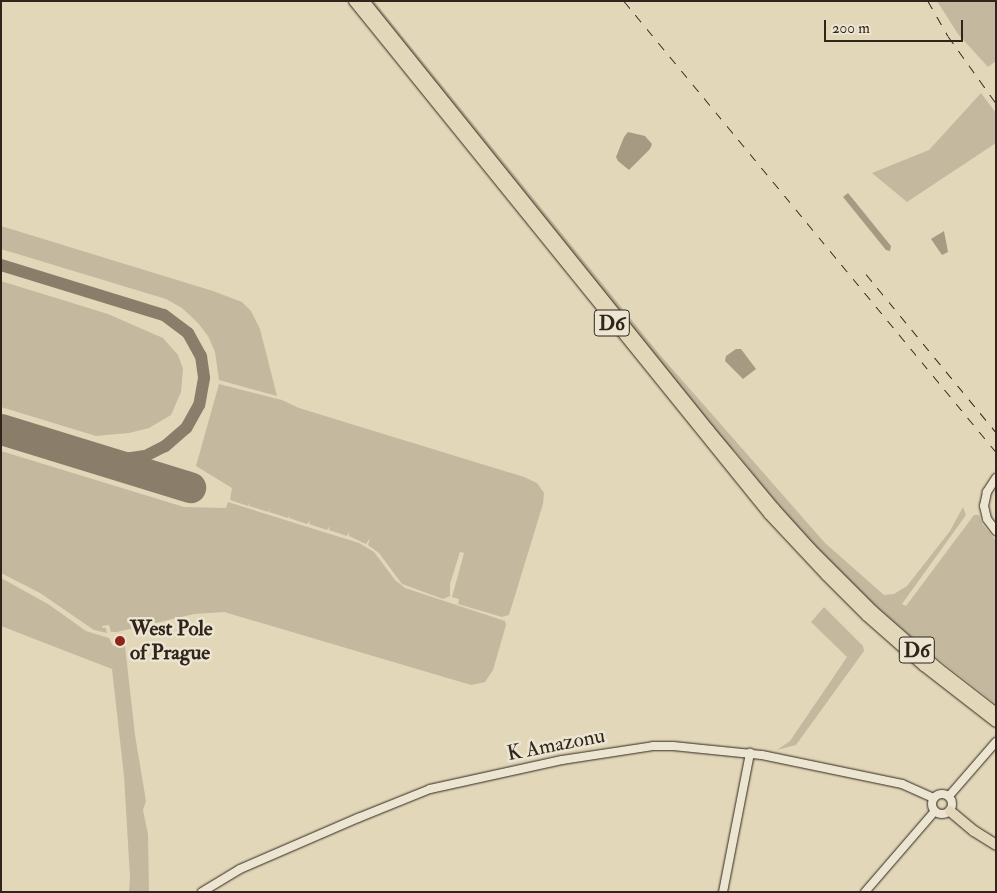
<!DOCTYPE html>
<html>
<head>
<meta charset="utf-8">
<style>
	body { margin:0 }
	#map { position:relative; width:997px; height:893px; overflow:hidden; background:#e2d7b9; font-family:"IM FELL Double Pica",serif }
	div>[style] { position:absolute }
	.green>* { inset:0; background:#c4b99e }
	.water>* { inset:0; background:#a69a83 }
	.taxiway>* { height:12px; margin:-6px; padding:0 6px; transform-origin:6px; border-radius:6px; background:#8a7e6a }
	.runway>* { height:31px; margin:-15.5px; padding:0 15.5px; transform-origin:15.5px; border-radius:15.5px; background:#8a7e6a }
	.roads { filter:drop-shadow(0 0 1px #31251b) drop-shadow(0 0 1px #31251b) }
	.secondary>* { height:8px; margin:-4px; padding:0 4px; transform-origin:4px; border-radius:4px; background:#ece5d2 }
	.secondary>.ring { margin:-4px; padding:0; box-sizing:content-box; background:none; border:8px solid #ece5d2; border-radius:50% }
	.highway>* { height:10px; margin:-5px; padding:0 5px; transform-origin:5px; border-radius:5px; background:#e2d7b9 }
	.rail>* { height:1px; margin-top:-0.5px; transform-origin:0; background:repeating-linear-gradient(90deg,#31251b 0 9px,transparent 0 18px) }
	.dots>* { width:14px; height:14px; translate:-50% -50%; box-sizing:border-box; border:2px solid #ece5d2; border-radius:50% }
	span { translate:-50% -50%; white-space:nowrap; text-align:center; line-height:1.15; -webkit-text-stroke:5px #ece5d2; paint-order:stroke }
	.shield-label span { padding:1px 4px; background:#ece5d2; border:1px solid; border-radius:4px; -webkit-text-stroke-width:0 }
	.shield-label { font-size:20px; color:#31251b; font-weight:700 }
	.poi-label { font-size:21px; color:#31251b; font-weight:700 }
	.left { translate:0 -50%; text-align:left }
	.street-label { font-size:21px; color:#31251b }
	.frame { position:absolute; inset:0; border:2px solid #31251b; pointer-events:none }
	.scale { position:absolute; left:824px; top:20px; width:139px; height:22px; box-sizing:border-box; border:2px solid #31251b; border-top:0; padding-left:6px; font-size:15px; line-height:18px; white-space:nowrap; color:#31251b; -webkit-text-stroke:4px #ece5d2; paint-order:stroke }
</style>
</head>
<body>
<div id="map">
	<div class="green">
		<i style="clip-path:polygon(371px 1px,374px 1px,660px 355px,825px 543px,884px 595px,894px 594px,907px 586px,950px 531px,963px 507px,966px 515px,902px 604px,906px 606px,974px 515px,979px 515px,982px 524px,996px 541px,996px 704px,923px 647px,870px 601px,813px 544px,764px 488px,735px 451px,729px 447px,664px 368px)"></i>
		<i style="clip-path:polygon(937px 1px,996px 1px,996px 61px,988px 67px,958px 34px)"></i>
		<i style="clip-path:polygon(981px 93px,996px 113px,996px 143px,907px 202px,872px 173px,929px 150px)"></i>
		<i style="clip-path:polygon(1px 226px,213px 291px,242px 302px,251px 311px,260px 329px,277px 396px,219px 380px,215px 352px,208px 336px,198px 323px,182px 308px,166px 299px,1px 249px)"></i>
		<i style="clip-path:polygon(1px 281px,108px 314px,163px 338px,178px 355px,183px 369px,181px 392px,171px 415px,149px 428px,129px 433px,96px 436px,1px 407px)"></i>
		<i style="clip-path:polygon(219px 384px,282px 400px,299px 408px,524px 477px,537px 483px,544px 493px,543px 504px,509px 615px,502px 617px,458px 604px,459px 599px,452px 597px,464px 553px,460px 552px,450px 584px,450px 596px,443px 599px,402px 584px,379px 553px,368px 545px,370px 538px,366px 544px,349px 536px,349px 532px,347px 536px,329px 530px,330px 526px,327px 530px,309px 524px,310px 520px,307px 524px,289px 518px,290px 514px,288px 518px,269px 512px,270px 508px,268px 512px,249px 506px,250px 502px,248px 506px,230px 500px,232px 488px,196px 466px)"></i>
		<i style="clip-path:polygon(1px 451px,184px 507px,226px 508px,228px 502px,359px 543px,374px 552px,395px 580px,405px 588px,505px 621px,506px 625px,493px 670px,485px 682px,471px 685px,224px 612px,194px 614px,117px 632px,111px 632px,109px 625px,102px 626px,103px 628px,106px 628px,107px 633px,94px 630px,40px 593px,1px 573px)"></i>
		<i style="clip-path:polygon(1px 578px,48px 604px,86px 631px,109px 638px,113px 646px,121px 644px,124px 637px,135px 735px,146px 801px,143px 810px,148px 834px,149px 892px,129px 892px,130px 877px,124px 776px,112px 669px,1px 626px)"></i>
		<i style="clip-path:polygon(824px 607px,863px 646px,864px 651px,796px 745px,777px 750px,790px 741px,847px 657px,811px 622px)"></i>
	</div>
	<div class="water">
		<i style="clip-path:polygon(628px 132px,645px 136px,652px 144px,650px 149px,629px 170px,618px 161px,616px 157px,624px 137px)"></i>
		<i style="clip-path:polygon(848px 193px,891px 246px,890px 251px,886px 250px,843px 197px)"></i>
		<i style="clip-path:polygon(944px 231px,948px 252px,942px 255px,931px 239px)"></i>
		<i style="clip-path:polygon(736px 349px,741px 349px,756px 369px,743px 379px,725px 361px,726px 356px)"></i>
	</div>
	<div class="taxiway">
		<i style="left:1px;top:265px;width:170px;rotate:17.1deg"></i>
		<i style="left:164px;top:315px;width:30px;rotate:37deg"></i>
		<i style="left:188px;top:333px;width:26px;rotate:61deg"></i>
		<i style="left:201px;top:356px;width:22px;rotate:82deg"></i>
		<i style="left:204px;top:378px;width:27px;rotate:100deg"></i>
		<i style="left:199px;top:405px;width:26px;rotate:119deg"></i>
		<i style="left:186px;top:428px;width:28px;rotate:139deg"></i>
		<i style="left:165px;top:446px;width:22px;rotate:153deg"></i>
		<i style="left:145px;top:456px;width:28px;rotate:172deg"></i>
		<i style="left:117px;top:460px;width:24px;rotate:-171deg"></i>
		<i style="left:93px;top:456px;width:41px;rotate:-162.9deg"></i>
	</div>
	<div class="runway">
		<i style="left:1px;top:429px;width:198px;rotate:17.1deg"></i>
	</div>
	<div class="roads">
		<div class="secondary">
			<i style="left:996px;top:478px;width:17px;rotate:123deg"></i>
			<i style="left:987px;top:492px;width:14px;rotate:102deg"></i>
			<i style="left:984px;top:506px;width:13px;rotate:77deg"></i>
			<i style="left:987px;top:519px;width:15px;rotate:53deg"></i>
			<i class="ring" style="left:932px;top:794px;width:12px;height:12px"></i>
			<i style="left:949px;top:796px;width:72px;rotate:-49deg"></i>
			<i style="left:202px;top:892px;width:44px;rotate:-31.2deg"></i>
			<i style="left:240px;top:869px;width:129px;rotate:-23.4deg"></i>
			<i style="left:358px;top:818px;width:78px;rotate:-21.9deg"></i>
			<i style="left:430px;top:789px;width:135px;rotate:-12.4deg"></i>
			<i style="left:562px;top:760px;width:92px;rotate:-8.7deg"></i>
			<i style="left:653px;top:746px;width:20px"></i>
			<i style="left:673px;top:746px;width:89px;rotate:5.8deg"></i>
			<i style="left:762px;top:755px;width:143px;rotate:11.7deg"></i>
			<i style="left:902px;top:784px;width:35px;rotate:24deg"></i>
			<i style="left:723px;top:892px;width:142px;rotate:-79deg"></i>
			<i style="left:865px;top:892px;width:107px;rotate:-49.2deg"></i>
		</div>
		<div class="highway">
			<i style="left:354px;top:1px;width:660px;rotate:51.03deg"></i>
			<i style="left:769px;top:514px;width:83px;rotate:46.9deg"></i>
			<i style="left:826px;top:575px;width:58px;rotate:45deg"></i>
			<i style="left:867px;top:616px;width:76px;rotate:41.3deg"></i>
			<i style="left:924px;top:666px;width:91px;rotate:37.9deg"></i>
			<i style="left:364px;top:1px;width:551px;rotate:51.19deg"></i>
			<i style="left:709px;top:430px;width:102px;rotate:50.2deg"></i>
			<i style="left:774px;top:508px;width:55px;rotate:47.9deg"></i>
			<i style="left:811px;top:549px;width:88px;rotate:45deg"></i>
			<i style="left:873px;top:611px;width:86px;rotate:41.2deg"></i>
			<i style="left:938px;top:668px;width:73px;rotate:37.8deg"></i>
			<i style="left:950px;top:811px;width:31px;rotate:40deg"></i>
			<i style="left:974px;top:831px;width:26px;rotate:32deg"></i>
		</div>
	</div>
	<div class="rail">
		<i style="left:624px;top:1px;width:585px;rotate:50.48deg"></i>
		<i style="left:928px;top:1px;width:40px;rotate:60.3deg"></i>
		<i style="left:948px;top:36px;width:82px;rotate:54.4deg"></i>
		<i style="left:866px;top:274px;width:205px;rotate:50.6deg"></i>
	</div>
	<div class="dots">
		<i style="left:120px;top:641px;background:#8f2418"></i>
	</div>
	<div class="shield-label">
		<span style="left:612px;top:323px">D6</span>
		<span style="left:917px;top:650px">D6</span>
	</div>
	<div class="poi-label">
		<span class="left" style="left:130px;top:641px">West Pole<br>of Prague</span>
	</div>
	<div class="street-label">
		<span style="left:556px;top:745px;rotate:-11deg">K Amazonu</span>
	</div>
	<div class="frame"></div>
	<div class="scale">200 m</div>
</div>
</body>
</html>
